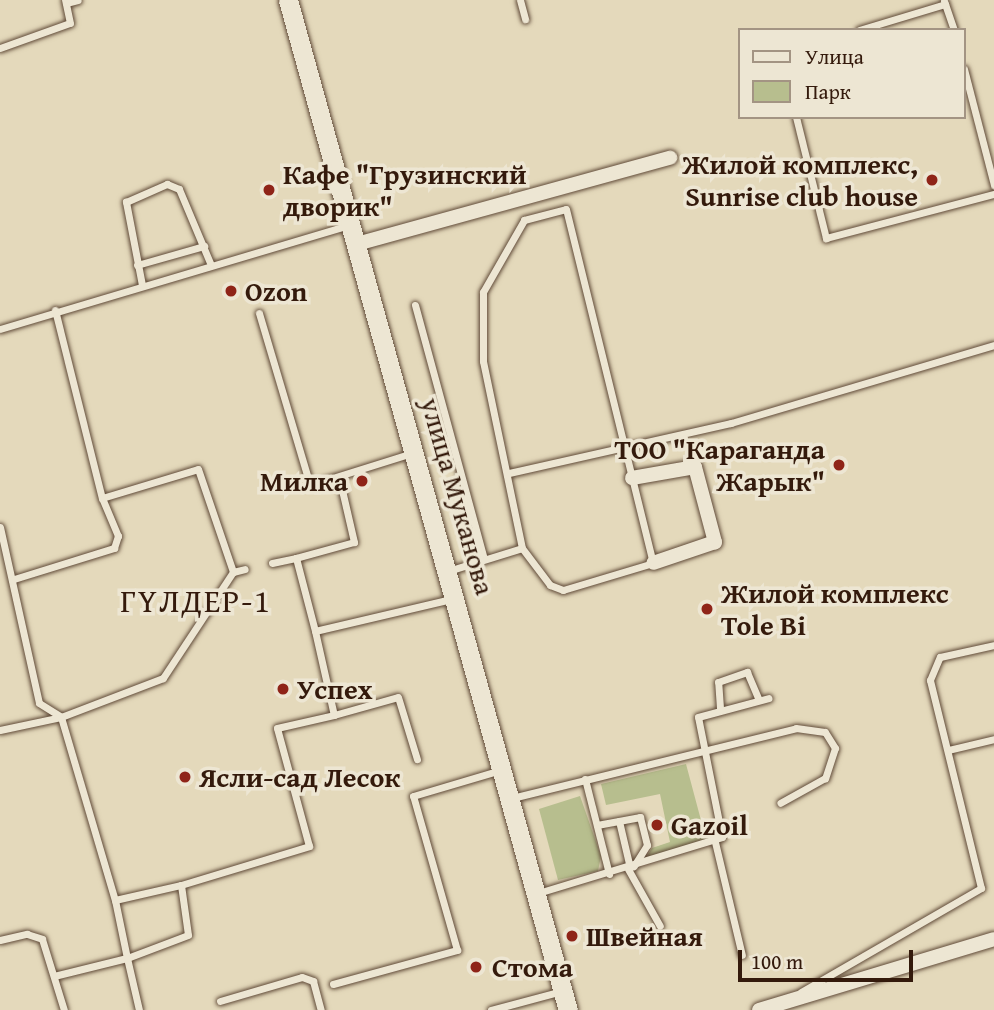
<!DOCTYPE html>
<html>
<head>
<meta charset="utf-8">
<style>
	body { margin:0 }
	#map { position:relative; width:994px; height:1010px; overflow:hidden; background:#e4d9bb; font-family:"Gentium Book Plus",serif }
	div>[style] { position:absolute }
	.green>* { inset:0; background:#b7be8e }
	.roads { filter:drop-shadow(0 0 2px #604a38) drop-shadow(0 0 2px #604a38) }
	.service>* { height:7px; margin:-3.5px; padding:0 3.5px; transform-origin:3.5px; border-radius:3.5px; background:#ede6d3 }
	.minor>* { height:14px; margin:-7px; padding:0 7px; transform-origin:7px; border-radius:7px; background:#ede6d3 }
	.secondary>* { height:19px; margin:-9.5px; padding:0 9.5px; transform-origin:9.5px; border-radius:9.5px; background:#ede6d3 }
	.dots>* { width:19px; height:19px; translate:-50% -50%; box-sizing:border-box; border:4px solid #ede6d3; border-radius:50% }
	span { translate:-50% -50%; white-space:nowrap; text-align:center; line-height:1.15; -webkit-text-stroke:7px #ede6d3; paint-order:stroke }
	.poi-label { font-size:28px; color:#341a0c; font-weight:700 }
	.right { translate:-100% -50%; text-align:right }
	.left { translate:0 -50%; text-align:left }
	.street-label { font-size:28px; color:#341a0c }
	.quarter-label { font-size:32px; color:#341a0c; letter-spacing:2px }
	.legend { position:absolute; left:738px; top:28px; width:228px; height:91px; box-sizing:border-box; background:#ede6d3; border:2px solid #a39483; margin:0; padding:9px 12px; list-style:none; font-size:21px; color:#341a0c }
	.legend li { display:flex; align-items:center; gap:14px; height:35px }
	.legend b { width:35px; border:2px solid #a39483 }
	.scale { position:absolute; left:738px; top:950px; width:175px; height:32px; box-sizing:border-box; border:4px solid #341a0c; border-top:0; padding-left:9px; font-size:21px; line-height:24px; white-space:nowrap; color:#341a0c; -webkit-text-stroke:5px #ede6d3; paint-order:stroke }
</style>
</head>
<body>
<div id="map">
	<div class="green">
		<i style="clip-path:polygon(686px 764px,706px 839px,646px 858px,652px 848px,670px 842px,660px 794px,606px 805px,601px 784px)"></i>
		<i style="clip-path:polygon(580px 796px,601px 856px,598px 871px,558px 880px,539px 809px)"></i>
	</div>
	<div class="roads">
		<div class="service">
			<i style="left:520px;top:0;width:20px;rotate:75deg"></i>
			<i style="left:944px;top:1px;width:31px;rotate:71deg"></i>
			<i style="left:66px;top:3px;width:12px;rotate:-14deg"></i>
			<i style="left:859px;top:30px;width:90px;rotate:-16.8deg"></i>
			<i style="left:0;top:48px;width:74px;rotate:-19.7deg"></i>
			<i style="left:70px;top:23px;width:24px;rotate:-102deg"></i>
			<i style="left:964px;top:69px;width:120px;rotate:75.5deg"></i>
			<i style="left:796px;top:117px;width:125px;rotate:76.1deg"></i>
			<i style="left:826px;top:238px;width:174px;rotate:-14.7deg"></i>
			<i style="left:566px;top:209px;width:365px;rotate:76.2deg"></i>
			<i style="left:653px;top:563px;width:94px;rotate:163.3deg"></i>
			<i style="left:563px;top:590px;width:14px;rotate:-159deg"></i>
			<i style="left:550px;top:585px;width:46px;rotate:-127.1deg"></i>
			<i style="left:522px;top:548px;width:191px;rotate:-101.8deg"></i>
			<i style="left:483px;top:361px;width:69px;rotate:-90deg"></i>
			<i style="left:483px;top:292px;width:83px;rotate:-60.3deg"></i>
			<i style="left:524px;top:220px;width:43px;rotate:-14.7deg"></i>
			<i style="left:137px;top:265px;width:70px;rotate:-15.8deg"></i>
			<i style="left:142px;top:285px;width:85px;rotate:-100.9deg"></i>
			<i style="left:126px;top:202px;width:45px;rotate:-23.7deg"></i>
			<i style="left:167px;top:184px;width:13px;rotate:23deg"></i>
			<i style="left:179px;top:189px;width:82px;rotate:67.2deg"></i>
			<i style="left:415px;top:305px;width:263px;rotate:74.8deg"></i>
			<i style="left:55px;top:310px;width:194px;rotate:76deg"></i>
			<i style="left:102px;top:498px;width:100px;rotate:-16.8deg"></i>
			<i style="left:198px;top:469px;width:109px;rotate:71.2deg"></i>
			<i style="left:233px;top:572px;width:12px;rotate:-14deg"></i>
			<i style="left:259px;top:313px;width:179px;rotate:73.5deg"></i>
			<i style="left:310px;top:485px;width:107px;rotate:-17.4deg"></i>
			<i style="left:0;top:329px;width:363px;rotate:-16.6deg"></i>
			<i style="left:509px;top:473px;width:228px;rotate:-12.7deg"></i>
			<i style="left:731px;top:423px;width:274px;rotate:-16.5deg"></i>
			<i style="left:339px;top:477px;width:67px;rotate:77deg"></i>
			<i style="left:354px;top:542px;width:60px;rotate:164.6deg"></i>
			<i style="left:296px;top:558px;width:75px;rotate:75.4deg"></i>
			<i style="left:315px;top:631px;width:140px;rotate:-13.2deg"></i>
			<i style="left:0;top:527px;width:180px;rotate:77.5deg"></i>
			<i style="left:39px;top:703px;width:26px;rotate:32deg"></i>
			<i style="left:61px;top:717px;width:191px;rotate:73.6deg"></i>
			<i style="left:115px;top:900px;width:68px;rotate:-12.8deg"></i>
			<i style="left:181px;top:885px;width:50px;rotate:82deg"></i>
			<i style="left:188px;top:935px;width:65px;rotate:159.3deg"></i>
			<i style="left:127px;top:958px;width:53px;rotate:77deg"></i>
			<i style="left:272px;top:563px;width:25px;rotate:-12deg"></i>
			<i style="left:451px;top:570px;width:74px;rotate:-17.2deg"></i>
			<i style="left:14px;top:579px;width:105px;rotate:-17.2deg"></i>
			<i style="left:114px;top:548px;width:13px;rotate:-72deg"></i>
			<i style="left:118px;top:536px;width:41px;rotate:-112.8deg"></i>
			<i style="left:315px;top:631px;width:86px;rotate:77.3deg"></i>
			<i style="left:334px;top:715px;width:66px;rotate:-15.7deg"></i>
			<i style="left:398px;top:697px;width:65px;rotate:73deg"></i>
			<i style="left:720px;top:708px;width:26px;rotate:-94deg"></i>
			<i style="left:718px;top:682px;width:31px;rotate:-19deg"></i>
			<i style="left:747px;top:672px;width:30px;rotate:67deg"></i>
			<i style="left:0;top:730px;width:62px;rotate:-12deg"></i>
			<i style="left:61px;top:717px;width:109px;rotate:-20.9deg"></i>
			<i style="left:163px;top:678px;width:127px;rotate:-56.6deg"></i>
			<i style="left:948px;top:750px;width:47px;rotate:-13.4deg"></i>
			<i style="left:585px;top:779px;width:98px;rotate:75.8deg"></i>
			<i style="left:512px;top:798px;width:292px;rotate:-13.8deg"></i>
			<i style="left:796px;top:728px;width:29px;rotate:8deg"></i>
			<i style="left:825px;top:732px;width:19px;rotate:58deg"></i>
			<i style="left:835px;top:748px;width:32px;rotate:108deg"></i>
			<i style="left:825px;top:778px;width:51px;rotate:150.9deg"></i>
			<i style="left:619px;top:821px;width:48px;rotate:76.8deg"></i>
			<i style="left:597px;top:825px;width:44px;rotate:-10.5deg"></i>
			<i style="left:640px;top:817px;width:29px;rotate:76deg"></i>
			<i style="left:647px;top:845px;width:25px;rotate:122deg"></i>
			<i style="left:715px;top:842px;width:116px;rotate:76.6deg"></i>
			<i style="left:628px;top:869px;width:65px;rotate:60.7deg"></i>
			<i style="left:181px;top:885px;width:134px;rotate:-16.9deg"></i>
			<i style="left:309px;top:846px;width:122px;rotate:-105.2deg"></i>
			<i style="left:277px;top:728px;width:58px;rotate:-12.8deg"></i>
			<i style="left:538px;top:893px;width:192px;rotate:-16.9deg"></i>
			<i style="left:722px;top:837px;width:122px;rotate:-101.3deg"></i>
			<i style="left:698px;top:717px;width:73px;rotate:-15deg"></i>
			<i style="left:0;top:940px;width:28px;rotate:-13deg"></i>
			<i style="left:27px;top:934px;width:16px;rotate:18deg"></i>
			<i style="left:42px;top:939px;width:74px;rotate:72.8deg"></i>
			<i style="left:54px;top:976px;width:75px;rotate:-13.9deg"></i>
			<i style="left:127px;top:958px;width:59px;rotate:-101.7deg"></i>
			<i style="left:333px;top:984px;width:129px;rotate:-15.3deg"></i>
			<i style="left:457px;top:950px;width:160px;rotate:-105.9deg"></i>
			<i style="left:413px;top:796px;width:92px;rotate:-16.5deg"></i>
			<i style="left:801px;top:992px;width:208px;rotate:-30deg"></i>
			<i style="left:981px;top:888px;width:214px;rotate:-103.8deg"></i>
			<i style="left:930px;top:680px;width:25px;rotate:-67deg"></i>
			<i style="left:940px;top:657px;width:55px;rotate:-12.5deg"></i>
			<i style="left:220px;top:1001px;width:85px;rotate:-16.3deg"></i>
			<i style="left:302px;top:977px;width:12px;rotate:20deg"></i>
			<i style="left:313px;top:981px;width:30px;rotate:75deg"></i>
			<i style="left:491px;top:1010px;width:73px;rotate:-15deg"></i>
		</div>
		<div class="minor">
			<i style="left:357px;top:244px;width:325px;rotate:-15.4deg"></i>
			<i style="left:632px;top:478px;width:64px;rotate:-9.9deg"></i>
			<i style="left:695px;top:467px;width:78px;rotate:75.1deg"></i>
			<i style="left:715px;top:542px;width:65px;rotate:161.3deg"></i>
			<i style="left:759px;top:1010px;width:245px;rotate:-16.8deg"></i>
		</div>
		<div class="secondary">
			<i style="left:288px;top:0;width:1048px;rotate:74.51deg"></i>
		</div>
	</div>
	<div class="dots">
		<i style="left:932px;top:180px;background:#8f2418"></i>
		<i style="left:269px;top:190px;background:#8f2418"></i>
		<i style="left:231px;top:291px;background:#8f2418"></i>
		<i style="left:839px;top:465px;background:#8f2418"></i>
		<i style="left:362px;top:481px;background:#8f2418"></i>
		<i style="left:707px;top:609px;background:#8f2418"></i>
		<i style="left:283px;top:689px;background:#8f2418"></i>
		<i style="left:185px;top:777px;background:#8f2418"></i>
		<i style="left:657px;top:825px;background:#8f2418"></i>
		<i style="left:572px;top:936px;background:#8f2418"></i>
		<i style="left:476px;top:967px;background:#8f2418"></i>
	</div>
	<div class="poi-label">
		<span class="right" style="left:918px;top:180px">Жилой комплекс,<br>Sunrise club house</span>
		<span class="left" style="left:283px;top:190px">Кафе "Грузинский<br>дворик"</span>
		<span class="left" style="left:245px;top:291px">Ozon</span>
		<span class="right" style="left:825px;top:465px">ТОО "Караганда<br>Жарык"</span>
		<span class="right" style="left:348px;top:481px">Милка</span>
		<span class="left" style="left:721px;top:609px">Жилой комплекс<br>Tole Bi</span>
		<span class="left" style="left:297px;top:689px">Успех</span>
		<span class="left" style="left:199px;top:777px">Ясли-сад Лесок</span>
		<span class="left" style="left:671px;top:825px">Gazoil</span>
		<span class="left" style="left:586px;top:936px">Швейная</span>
		<span class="left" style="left:492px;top:967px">Стома</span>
	</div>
	<div class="street-label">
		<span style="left:458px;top:496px;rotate:74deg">улица Муканова</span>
	</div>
	<div class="quarter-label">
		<span style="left:196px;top:601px">ГҮЛДЕР-1</span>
	</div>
	<ul class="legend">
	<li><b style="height:9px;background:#ede6d3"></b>Улица</li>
	<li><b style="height:19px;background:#b7be8e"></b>Парк</li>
	</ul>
	<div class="scale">100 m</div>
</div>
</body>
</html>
